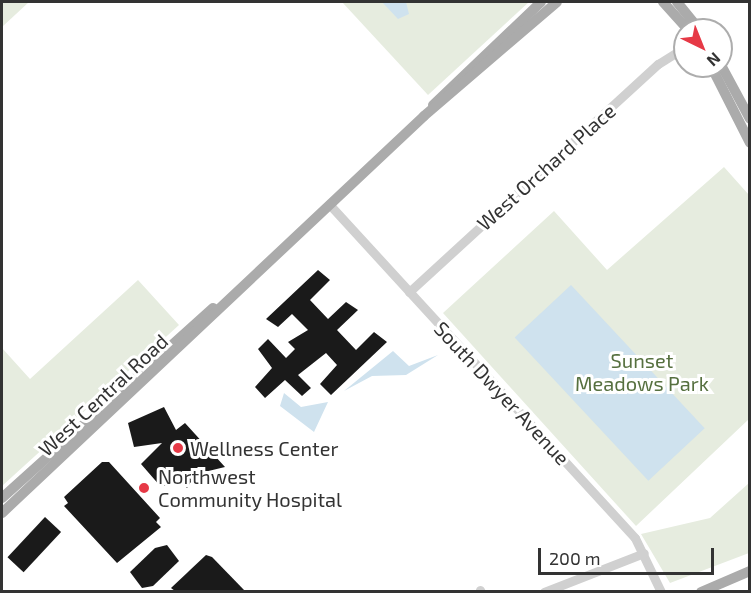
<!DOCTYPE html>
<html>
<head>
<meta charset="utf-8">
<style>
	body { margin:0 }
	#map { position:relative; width:751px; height:593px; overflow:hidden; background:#fff; font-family:"Exo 2",sans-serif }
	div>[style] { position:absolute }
	.green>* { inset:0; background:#e6ecdf }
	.water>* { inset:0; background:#cfe2ee; transform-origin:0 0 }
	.building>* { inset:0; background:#1a1a1a; transform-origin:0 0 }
	.minor>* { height:9px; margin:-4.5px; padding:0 4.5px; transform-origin:4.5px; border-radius:4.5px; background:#d0d0d0 }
	.major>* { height:10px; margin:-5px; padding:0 5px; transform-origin:5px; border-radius:5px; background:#ababab }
	.dots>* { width:16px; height:16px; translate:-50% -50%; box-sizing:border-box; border:3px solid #fff; border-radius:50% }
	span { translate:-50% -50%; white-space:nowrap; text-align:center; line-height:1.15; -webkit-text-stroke:6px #fff; paint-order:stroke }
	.street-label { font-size:20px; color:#333 }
	.park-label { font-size:20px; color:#56703f }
	.poi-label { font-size:20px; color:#333 }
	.left { translate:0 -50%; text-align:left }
	.frame { position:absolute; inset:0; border:3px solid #333; pointer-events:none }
	.north { position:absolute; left:673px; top:18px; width:60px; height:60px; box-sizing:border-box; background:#fff; border:2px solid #adadad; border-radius:50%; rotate:137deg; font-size:16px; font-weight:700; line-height:24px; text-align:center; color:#333 }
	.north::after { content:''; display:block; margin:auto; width:21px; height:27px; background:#e63946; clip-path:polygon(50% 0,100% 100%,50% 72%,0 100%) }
	.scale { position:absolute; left:538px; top:548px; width:176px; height:27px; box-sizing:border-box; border:3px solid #333; border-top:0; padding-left:8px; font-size:18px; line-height:21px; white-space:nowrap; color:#333; -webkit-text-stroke:4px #fff; paint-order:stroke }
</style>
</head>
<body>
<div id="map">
	<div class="green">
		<i style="clip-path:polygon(2px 2px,29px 2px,2px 27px)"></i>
		<i style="clip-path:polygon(342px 2px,529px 2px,428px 95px)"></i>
		<i style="clip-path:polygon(724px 167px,749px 195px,749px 419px,636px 526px,443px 313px,554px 211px,607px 270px)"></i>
		<i style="clip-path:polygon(138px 280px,179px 325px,2px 486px,2px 348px,30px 379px)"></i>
		<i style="clip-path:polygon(749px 483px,749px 553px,670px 583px,641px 534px,710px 518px)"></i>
	</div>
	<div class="water">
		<i style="clip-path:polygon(382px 2px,406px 2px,409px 14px,398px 19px)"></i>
		<i style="left:571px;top:285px;width:196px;height:77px;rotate:47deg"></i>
		<i style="clip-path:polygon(393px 351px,409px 366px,438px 355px,406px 375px,372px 376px,344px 391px)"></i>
		<i style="clip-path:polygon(284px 393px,301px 407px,328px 402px,314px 432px,280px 406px)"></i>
	</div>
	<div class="building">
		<i style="clip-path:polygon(318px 270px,330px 280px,310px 300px,328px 319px,346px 302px,358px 310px,337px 330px,356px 350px,374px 332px,387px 342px,331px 395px,320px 384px,337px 365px,326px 353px,298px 375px,311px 388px,302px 396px,285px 380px,265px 398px,255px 387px,272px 368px,258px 349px,268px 339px,286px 358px,295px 349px,288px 342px,308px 330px,292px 314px,278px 327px,266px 319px)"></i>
		<i style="clip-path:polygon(164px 407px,176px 430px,185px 423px,225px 467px,196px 474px,187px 488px,181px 481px,161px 487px,141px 464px,162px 443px,134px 447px,128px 423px)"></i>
		<i style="clip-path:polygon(102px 462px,109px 462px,160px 518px,156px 522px,161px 527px,117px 563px,64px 506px,68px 503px,64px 497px)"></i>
		<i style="left:45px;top:517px;width:22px;height:55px;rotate:43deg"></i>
		<i style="clip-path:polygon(167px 545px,179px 561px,153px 586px,142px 588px,130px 572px,155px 548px)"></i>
		<i style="clip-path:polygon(206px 555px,212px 557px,245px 591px,175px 591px,171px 588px)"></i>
	</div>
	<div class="minor">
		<i style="left:329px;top:204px;width:453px;rotate:47.5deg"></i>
		<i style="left:635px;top:538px;width:60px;rotate:64.3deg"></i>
		<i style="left:409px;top:292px;width:338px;rotate:-42.5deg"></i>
		<i style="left:658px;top:64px;width:32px;rotate:-32deg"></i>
		<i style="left:480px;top:590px;width:2px;rotate:63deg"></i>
		<i style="left:544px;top:592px;width:107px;rotate:-21.3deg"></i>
	</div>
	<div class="major">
		<i style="left:663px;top:2px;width:38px;rotate:48deg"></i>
		<i style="left:677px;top:2px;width:36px;rotate:51deg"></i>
		<i style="left:721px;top:65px;width:61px;rotate:61.8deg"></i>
		<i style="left:711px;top:66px;width:86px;rotate:63.1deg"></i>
		<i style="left:433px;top:105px;width:149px;rotate:-43.6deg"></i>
		<i style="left:2px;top:498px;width:284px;rotate:-42deg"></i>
		<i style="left:2px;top:513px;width:579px;rotate:-43.25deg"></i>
		<i style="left:424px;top:116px;width:175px;rotate:-40.6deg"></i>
		<i style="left:701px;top:592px;width:53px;rotate:-23.2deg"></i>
	</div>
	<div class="dots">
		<i style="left:178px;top:448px;background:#e63946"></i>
		<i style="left:144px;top:488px;background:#e63946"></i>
	</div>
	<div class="street-label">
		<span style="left:546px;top:167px;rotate:-42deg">West Orchard Place</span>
		<span style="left:502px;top:393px;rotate:47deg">South Dwyer Avenue</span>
		<span style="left:103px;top:395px;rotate:-43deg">West Central Road</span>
	</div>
	<div class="park-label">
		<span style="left:642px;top:372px">Sunset<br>Meadows Park</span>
	</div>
	<div class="poi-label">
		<span class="left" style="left:190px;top:448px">Wellness Center</span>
		<span class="left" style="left:158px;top:488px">Northwest<br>Community Hospital</span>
	</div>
	<div class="frame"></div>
	<div class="north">N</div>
	<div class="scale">200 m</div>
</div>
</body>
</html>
